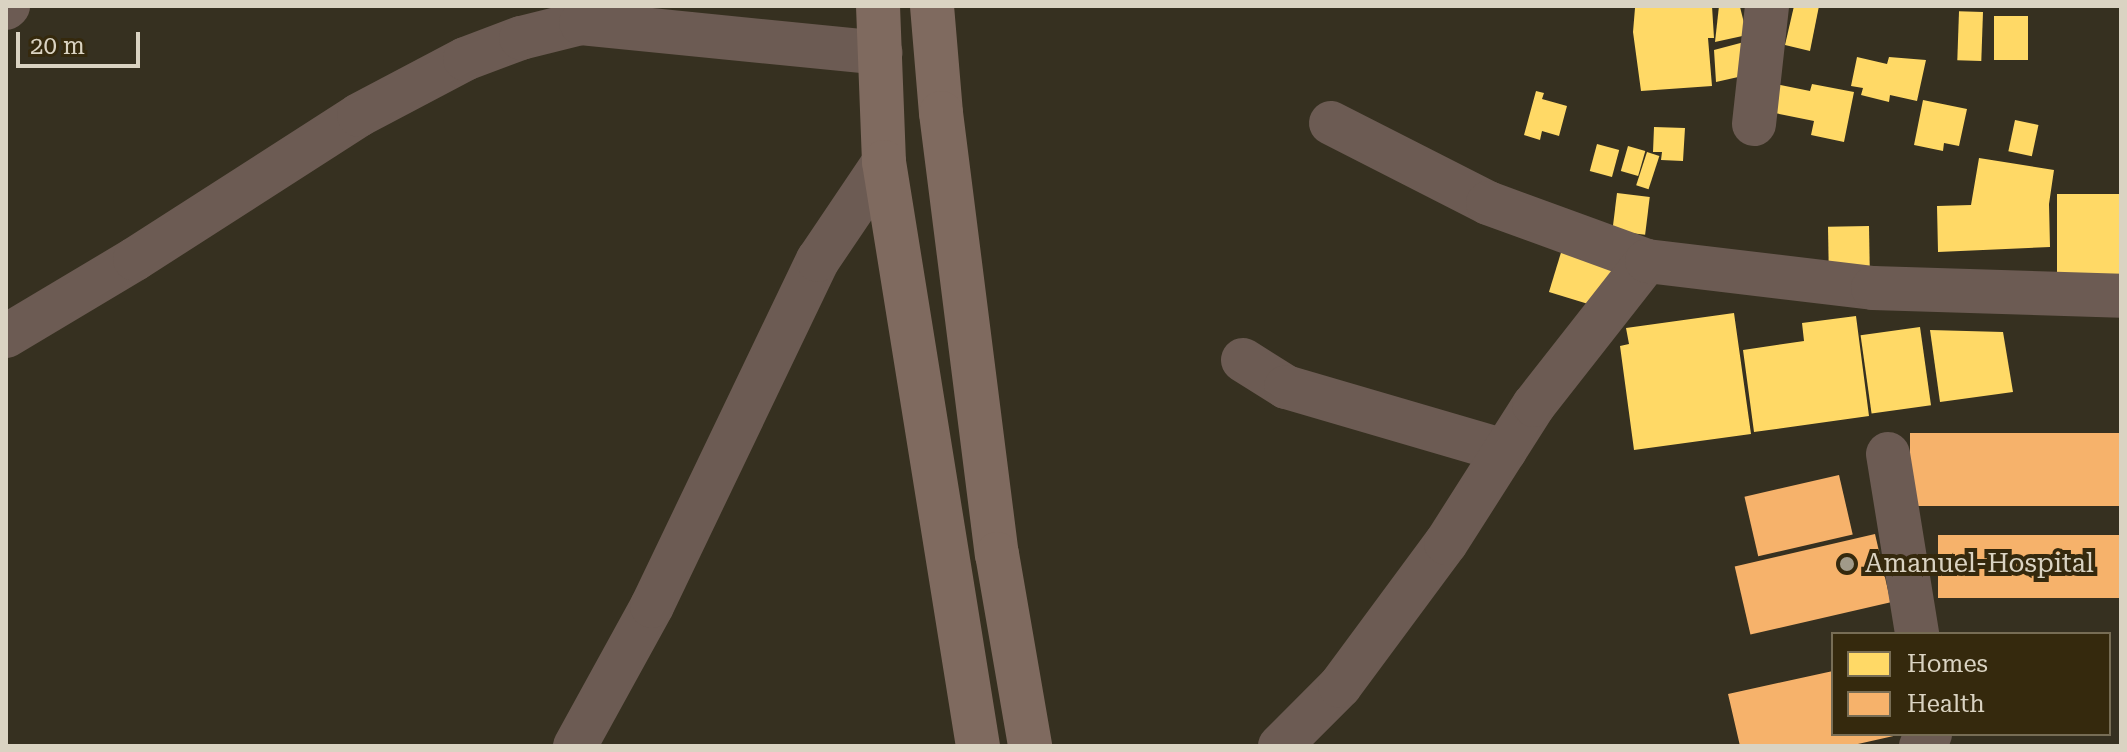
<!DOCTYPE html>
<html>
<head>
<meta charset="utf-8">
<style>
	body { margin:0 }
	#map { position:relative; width:2127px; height:752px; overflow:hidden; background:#363020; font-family:"Roboto Serif",serif }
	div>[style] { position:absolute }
	.homes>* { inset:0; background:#ffd966; transform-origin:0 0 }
	.health>* { inset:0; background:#f6b26b; transform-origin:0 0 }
	.minor>* { height:44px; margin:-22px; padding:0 22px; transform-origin:22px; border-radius:22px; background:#6c5b53 }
	.major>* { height:44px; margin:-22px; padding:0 22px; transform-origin:22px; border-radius:22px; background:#7f6a5f }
	.dots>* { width:22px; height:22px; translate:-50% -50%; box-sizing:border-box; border:4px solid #35290d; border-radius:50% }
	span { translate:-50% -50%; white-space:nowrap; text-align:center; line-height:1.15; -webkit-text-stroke:8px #35290d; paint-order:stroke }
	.poi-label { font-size:26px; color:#dad3c2 }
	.left { translate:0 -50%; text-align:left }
	.frame { position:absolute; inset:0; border:8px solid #dad3c2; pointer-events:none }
	.legend { position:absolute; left:1831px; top:632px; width:280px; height:104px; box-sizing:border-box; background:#35290d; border:2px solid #776d55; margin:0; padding:10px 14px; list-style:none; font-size:24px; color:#dad3c2 }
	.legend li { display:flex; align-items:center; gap:16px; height:40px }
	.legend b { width:40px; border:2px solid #776d55 }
	.scale { position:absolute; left:16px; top:32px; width:124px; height:36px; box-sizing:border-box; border:4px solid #dad3c2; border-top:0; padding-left:10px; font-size:24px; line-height:28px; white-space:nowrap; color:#dad3c2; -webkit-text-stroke:6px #35290d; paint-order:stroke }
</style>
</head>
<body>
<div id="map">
	<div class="homes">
		<i style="clip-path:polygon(1712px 6px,1714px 38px,1708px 38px,1712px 86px,1641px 91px,1633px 32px,1635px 8px)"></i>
		<i style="clip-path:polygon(1719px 6px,1740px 7px,1747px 35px,1715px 42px)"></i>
		<i style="clip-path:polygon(1794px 6px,1819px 6px,1810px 51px,1785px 45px)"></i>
		<i style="left:1983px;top:12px;width:49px;height:24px;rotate:92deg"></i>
		<i style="left:1994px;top:16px;width:34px;height:44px"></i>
		<i style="clip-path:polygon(1748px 41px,1756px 73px,1716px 82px,1714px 50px)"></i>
		<i style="clip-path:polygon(1857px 57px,1887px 64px,1889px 57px,1926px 60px,1917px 101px,1890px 95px,1889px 102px,1861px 95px,1863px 88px,1851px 86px)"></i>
		<i style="clip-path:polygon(1776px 84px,1810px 91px,1812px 84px,1854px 92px,1844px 142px,1811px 135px,1814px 121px,1770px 112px)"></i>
		<i style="clip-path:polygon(1536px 91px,1544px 93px,1542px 99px,1567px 106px,1559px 136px,1542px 131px,1540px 140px,1524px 135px)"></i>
		<i style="clip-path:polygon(1923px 100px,1967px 109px,1959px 146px,1944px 143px,1943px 151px,1914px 145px)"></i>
		<i style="left:2015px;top:120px;width:24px;height:32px;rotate:12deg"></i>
		<i style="clip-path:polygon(1654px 127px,1685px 128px,1683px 161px,1661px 160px,1662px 152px,1653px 152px)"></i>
		<i style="left:1597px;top:144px;width:23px;height:28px;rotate:15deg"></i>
		<i style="left:1628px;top:146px;width:18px;height:26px;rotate:16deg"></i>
		<i style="left:1647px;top:152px;width:13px;height:35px;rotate:18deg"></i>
		<i style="clip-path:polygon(1979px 158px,2054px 170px,2049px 204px,2050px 247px,1938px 252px,1937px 206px,1971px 205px)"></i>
		<i style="left:1617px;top:193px;width:33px;height:38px;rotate:7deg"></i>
		<i style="left:2121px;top:194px;width:81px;height:64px;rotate:90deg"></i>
		<i style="left:1869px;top:226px;width:48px;height:41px;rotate:89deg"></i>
		<i style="left:1563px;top:246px;width:59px;height:48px;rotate:17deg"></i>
		<i style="clip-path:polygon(1734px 313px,1751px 434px,1634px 450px,1620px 346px,1629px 344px,1626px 328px)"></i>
		<i style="clip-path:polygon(1856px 316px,1869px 416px,1754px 432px,1743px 350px,1804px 341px,1802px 323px)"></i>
		<i style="left:1920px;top:327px;width:79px;height:60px;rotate:82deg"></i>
		<i style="clip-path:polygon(1930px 330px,2003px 332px,2013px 392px,1940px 402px)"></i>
	</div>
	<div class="health">
		<i style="left:2121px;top:433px;width:73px;height:211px;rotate:90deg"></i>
		<i style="left:1839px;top:475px;width:61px;height:97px;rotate:77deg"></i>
		<i style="left:1875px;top:534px;width:70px;height:144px;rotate:77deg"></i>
		<i style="left:2121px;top:535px;width:63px;height:183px;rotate:90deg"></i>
		<i style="clip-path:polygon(1833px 671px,1833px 734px,1898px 735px,1849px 746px,1740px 746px,1728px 694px)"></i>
	</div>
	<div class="minor">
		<i style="left:6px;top:8px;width:3px;rotate:-45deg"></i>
		<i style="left:1331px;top:123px;width:176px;rotate:27deg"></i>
		<i style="left:1488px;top:203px;width:169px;rotate:20deg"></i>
		<i style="left:1754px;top:124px;width:119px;rotate:-83.7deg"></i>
		<i style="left:6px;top:336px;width:150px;rotate:-30.8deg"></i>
		<i style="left:135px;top:259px;width:266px;rotate:-32.7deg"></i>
		<i style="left:359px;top:115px;width:120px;rotate:-27.8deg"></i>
		<i style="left:465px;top:59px;width:60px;rotate:-20.6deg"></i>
		<i style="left:521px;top:38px;width:62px;rotate:-14deg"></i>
		<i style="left:581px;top:23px;width:301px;rotate:5.7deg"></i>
		<i style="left:1243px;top:360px;width:51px;rotate:32.1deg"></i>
		<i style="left:1286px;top:387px;width:228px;rotate:16.3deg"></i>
		<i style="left:1888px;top:454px;width:182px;rotate:80.8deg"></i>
		<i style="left:575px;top:746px;width:160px;rotate:-61.2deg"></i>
		<i style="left:652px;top:606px;width:384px;rotate:-64.4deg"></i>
		<i style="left:818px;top:260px;width:118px;rotate:-56deg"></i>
		<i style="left:1280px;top:746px;width:85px;rotate:-45deg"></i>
		<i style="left:1340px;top:686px;width:178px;rotate:-53.5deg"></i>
		<i style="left:1446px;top:543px;width:164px;rotate:-57.5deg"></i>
		<i style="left:1534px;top:405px;width:183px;rotate:-51.9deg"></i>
		<i style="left:1647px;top:261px;width:228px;rotate:6.8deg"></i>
		<i style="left:1873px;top:288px;width:248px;rotate:1.8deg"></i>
		<i style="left:1921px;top:746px;width:15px;rotate:-53deg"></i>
	</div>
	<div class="major">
		<i style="left:878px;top:6px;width:156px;rotate:87.8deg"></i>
		<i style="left:884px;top:162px;width:592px;rotate:80.86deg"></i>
		<i style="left:932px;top:6px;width:107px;rotate:85.2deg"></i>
		<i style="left:941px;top:113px;width:445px;rotate:82.8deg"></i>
		<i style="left:997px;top:554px;width:195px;rotate:80.2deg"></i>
	</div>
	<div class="dots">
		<i style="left:1847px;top:564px;background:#a19a89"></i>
	</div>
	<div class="poi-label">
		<span class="left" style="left:1865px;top:564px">Amanuel-Hospital</span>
	</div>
	<div class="frame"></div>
	<ul class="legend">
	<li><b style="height:22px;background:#ffd966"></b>Homes</li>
	<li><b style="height:22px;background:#f6b26b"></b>Health</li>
	</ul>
	<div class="scale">20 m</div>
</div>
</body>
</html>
